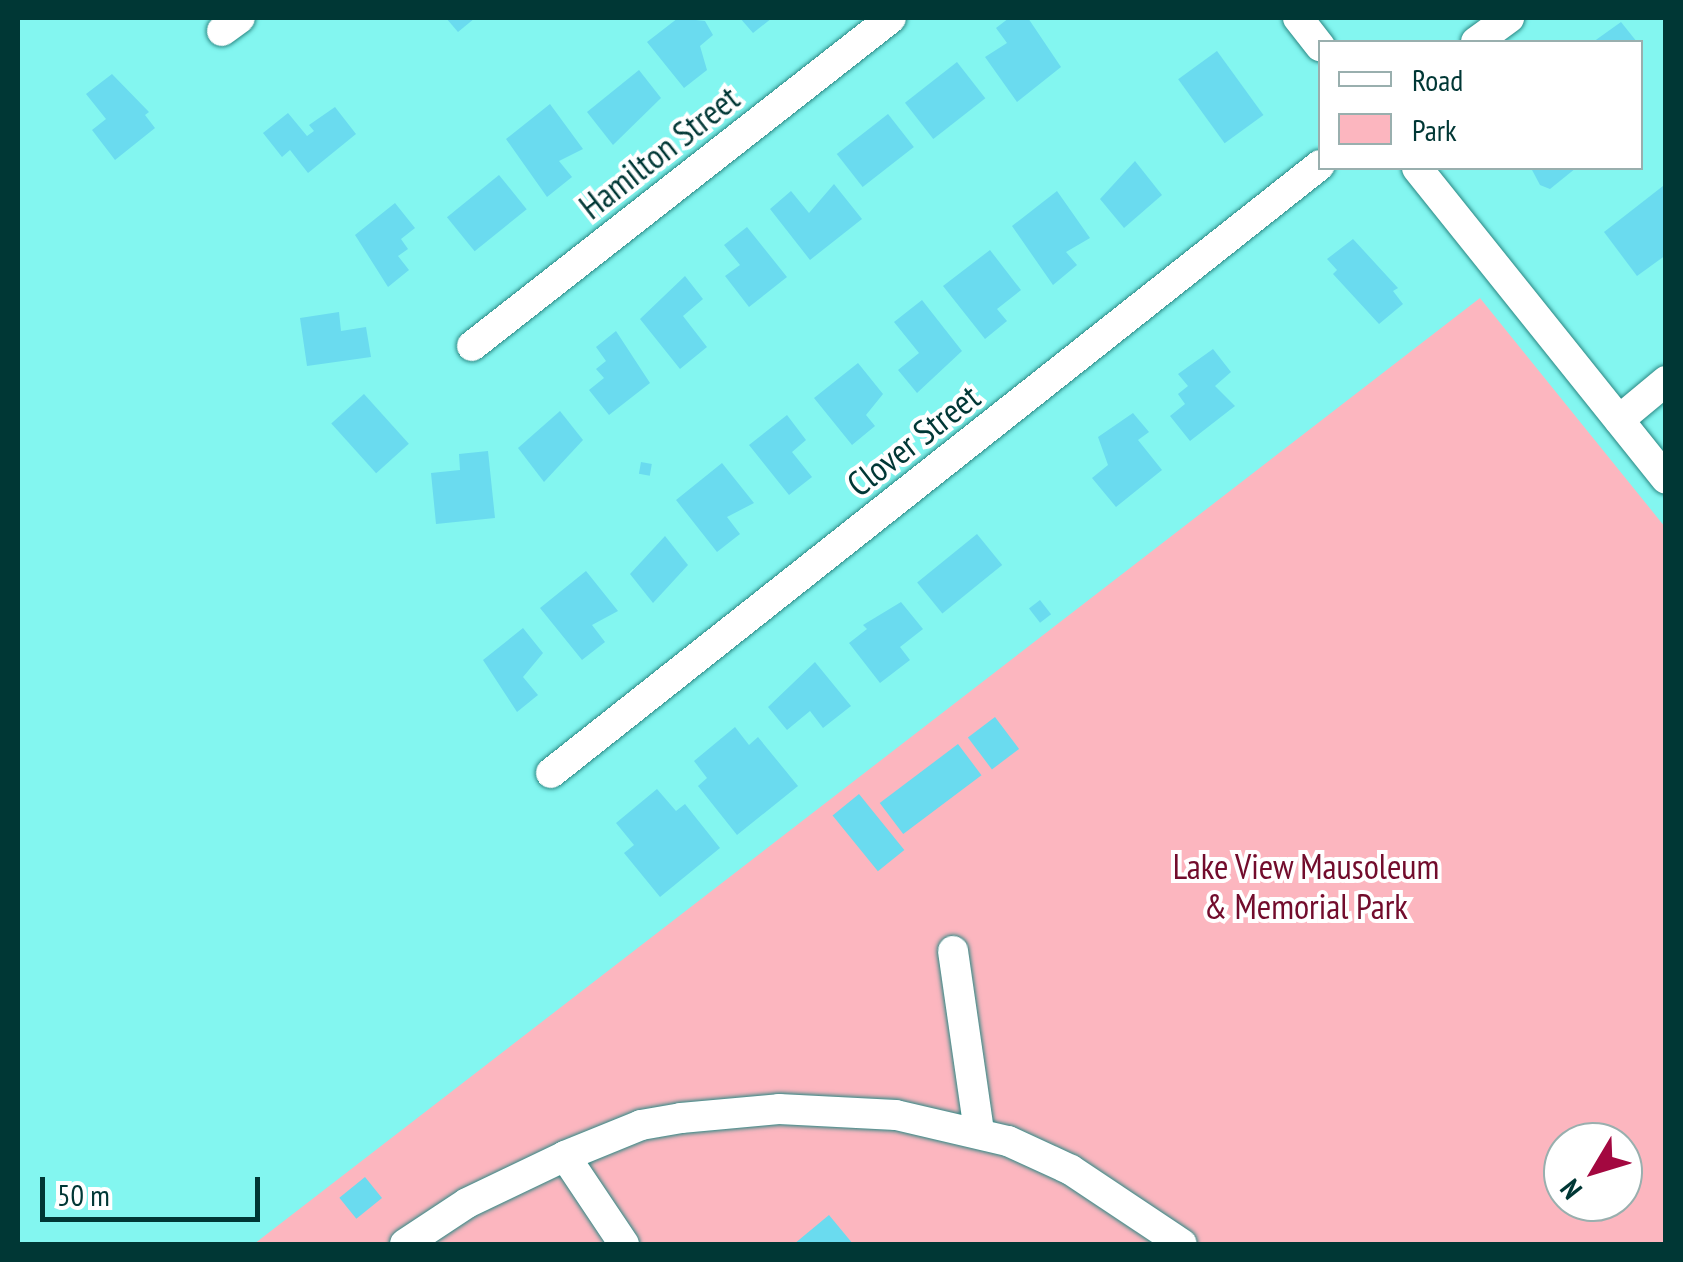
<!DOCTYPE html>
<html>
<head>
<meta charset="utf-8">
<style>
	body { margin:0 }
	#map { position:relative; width:1683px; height:1262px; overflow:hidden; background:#83f6f0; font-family:"PT Sans Narrow",sans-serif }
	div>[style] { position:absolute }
	.green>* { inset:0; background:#fcb6bf }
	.building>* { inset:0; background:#6adbef; transform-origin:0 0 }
	.roads { filter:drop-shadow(0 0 2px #2a8783) drop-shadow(0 0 2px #2a8783) }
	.minor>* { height:30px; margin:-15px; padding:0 15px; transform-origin:15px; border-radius:15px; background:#fff }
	span { translate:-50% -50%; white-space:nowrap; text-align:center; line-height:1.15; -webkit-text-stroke:8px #fff; paint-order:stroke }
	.street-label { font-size:35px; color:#003735 }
	.park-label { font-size:35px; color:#720c2c }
	.frame { position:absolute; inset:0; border:20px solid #003735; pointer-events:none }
	.legend { position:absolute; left:1318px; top:40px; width:325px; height:130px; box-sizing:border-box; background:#fff; border:2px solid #99afae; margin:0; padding:12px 18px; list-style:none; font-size:30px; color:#003735 }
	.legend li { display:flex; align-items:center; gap:20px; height:50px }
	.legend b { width:50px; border:2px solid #99afae }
	.north { position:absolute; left:1543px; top:1122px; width:100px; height:100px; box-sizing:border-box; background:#fff; border:2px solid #99afae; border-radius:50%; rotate:232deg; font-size:28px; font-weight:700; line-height:40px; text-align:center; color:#003735 }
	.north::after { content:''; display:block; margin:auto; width:35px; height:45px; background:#a30840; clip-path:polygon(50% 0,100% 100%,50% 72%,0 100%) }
	.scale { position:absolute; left:40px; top:1177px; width:220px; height:45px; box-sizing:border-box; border:5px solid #003735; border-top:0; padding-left:12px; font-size:30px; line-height:35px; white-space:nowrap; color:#003735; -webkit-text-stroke:8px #fff; paint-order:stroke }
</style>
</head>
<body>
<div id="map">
	<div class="green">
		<i style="clip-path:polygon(evenodd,1480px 298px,1665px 527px,1665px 1244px,254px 1244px,1480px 298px,1563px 1142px,1623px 1142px,1623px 1202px,1563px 1202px,1563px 1142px)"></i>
	</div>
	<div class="building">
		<i style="clip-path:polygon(446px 18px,475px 18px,458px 32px)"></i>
		<i style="clip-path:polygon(678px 18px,705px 21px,713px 35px,700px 46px,707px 70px,684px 88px,647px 42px)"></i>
		<i style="clip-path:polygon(740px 18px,772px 18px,753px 33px)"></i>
		<i style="clip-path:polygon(1009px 18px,1028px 18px,1061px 67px,1017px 102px,985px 57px,1007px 43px,996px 28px)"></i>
		<i style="clip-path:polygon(1621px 22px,1637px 42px,1593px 42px)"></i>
		<i style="left:1217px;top:51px;width:79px;height:48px;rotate:54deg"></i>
		<i style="left:957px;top:62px;width:46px;height:66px;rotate:52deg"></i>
		<i style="clip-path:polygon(639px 70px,661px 98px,613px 145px,587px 112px)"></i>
		<i style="clip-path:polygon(112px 74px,149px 112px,145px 115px,155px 128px,115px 160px,92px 130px,106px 119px,86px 94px)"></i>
		<i style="clip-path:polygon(550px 104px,583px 149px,559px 161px,572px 177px,547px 197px,506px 139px)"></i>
		<i style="clip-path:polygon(335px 107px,356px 134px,308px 173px,290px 150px,282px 157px,263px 133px,288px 113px,307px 136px,314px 131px,309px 125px)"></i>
		<i style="left:888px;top:114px;width:42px;height:65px;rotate:52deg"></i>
		<i style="clip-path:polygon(1135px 161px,1162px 195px,1124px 228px,1100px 199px)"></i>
		<i style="clip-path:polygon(1531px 168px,1576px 168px,1550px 189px,1540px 185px)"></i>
		<i style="left:499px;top:175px;width:44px;height:67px;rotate:51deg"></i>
		<i style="clip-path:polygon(834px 184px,862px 219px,810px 260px,770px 209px,791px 191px,809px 213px)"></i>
		<i style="clip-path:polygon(1663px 186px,1666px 255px,1637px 276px,1604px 232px)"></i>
		<i style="clip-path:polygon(1057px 191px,1090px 238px,1066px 252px,1077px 265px,1053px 285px,1012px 226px)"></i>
		<i style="clip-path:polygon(395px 203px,415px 228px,401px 239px,408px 249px,398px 256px,409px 270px,388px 287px,355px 235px)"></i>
		<i style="clip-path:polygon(747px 227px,787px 277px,749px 307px,725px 276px,740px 265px,724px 245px)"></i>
		<i style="clip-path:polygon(1353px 239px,1398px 288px,1393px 291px,1403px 304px,1379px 324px,1333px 274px,1337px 270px,1327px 259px)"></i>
		<i style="clip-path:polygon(990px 250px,1021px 290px,997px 309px,1007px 321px,985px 339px,943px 286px)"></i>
		<i style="clip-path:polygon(685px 276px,703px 299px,683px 316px,707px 347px,680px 369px,640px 319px)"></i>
		<i style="clip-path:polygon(922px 300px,962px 351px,917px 393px,898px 370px,919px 353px,894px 322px)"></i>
		<i style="clip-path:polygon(339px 312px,341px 331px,366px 327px,371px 357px,307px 366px,300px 318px)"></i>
		<i style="clip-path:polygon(616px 331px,650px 383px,609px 415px,589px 390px,604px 378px,596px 369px,606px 361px,596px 347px)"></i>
		<i style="clip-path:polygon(1213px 349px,1231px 372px,1215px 386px,1235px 406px,1190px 441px,1170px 416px,1185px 404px,1178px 394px,1188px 386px,1178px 374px)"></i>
		<i style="clip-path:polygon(858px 363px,883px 394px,866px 415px,875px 426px,852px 445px,814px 398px)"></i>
		<i style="left:364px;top:394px;width:67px;height:44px;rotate:48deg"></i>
		<i style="clip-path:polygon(560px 411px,583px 440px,544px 482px,518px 448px)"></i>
		<i style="clip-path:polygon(1133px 413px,1149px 432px,1138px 440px,1162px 470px,1116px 507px,1092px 478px,1108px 465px,1098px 437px)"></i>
		<i style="clip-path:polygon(787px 415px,806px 440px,792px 452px,812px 477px,789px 495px,749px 445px)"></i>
		<i style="clip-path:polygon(488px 451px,495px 518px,436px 524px,431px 473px,460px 470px,459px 454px)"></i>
		<i style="left:641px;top:462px;width:11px;height:12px;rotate:10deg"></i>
		<i style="clip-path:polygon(722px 463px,754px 503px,727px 517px,740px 534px,717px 552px,676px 500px)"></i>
		<i style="left:977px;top:534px;width:40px;height:77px;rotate:51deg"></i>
		<i style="clip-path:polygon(665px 536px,688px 565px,653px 603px,630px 574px)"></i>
		<i style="clip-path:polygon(586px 571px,618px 611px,592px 625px,605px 642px,582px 660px,540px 608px)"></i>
		<i style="left:1040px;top:600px;width:18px;height:14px;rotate:52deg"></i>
		<i style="clip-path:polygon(901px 602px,923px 629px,900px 647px,910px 660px,880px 683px,849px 643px,867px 629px,863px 625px)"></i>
		<i style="clip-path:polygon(523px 628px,543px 653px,523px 677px,538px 695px,517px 712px,483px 660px)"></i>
		<i style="clip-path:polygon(815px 662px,851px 706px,823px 728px,810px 711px,787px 730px,768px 707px)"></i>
		<i style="left:995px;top:717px;width:40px;height:34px;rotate:53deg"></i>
		<i style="clip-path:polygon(735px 727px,749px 745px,758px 737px,798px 786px,737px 835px,698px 786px,707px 778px,694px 761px)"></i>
		<i style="left:958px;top:744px;width:39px;height:98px;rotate:53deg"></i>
		<i style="clip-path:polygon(657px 789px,676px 811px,685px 804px,720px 848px,660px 897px,624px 853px,634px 845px,616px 823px)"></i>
		<i style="left:859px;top:794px;width:72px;height:34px;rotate:51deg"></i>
		<i style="left:365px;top:1177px;width:27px;height:33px;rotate:51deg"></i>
		<i style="clip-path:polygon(829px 1215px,853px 1244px,794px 1244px)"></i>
	</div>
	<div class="roads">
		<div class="minor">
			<i style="left:1298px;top:18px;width:36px;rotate:52deg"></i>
			<i style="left:222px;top:31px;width:22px;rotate:-36deg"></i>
			<i style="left:1476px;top:42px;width:41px;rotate:-36deg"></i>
			<i style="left:1417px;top:168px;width:398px;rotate:51.3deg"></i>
			<i style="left:472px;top:346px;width:532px;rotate:-38.05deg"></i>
			<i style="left:1619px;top:420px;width:61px;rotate:-39.7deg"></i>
			<i style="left:551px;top:773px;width:980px;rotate:-38.33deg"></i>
			<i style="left:953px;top:951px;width:183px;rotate:81.8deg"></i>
			<i style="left:565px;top:1156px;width:82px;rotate:-22.2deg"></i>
			<i style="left:641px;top:1125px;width:41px;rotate:-9.9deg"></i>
			<i style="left:681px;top:1118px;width:98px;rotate:-5.2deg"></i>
			<i style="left:779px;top:1109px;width:117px;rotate:2.9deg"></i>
			<i style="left:896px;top:1115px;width:115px;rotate:13.1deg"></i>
			<i style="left:1008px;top:1141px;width:69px;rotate:24.7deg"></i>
			<i style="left:1071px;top:1170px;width:133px;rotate:33.7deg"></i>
			<i style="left:405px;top:1244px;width:74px;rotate:-33.5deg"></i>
			<i style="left:467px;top:1203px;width:109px;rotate:-25.6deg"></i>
			<i style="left:565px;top:1156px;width:106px;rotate:56.2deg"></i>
		</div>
	</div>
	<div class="street-label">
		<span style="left:659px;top:152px;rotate:-38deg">Hamilton Street</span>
		<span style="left:913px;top:440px;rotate:-38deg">Clover Street</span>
	</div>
	<div class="park-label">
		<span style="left:1306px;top:886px">Lake View Mausoleum<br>&amp; Memorial Park</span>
	</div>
	<div class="frame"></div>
	<ul class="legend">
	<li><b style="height:12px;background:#fff"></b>Road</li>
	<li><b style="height:28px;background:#fcb6bf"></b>Park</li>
	</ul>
	<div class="north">N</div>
	<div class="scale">50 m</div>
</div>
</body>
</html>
